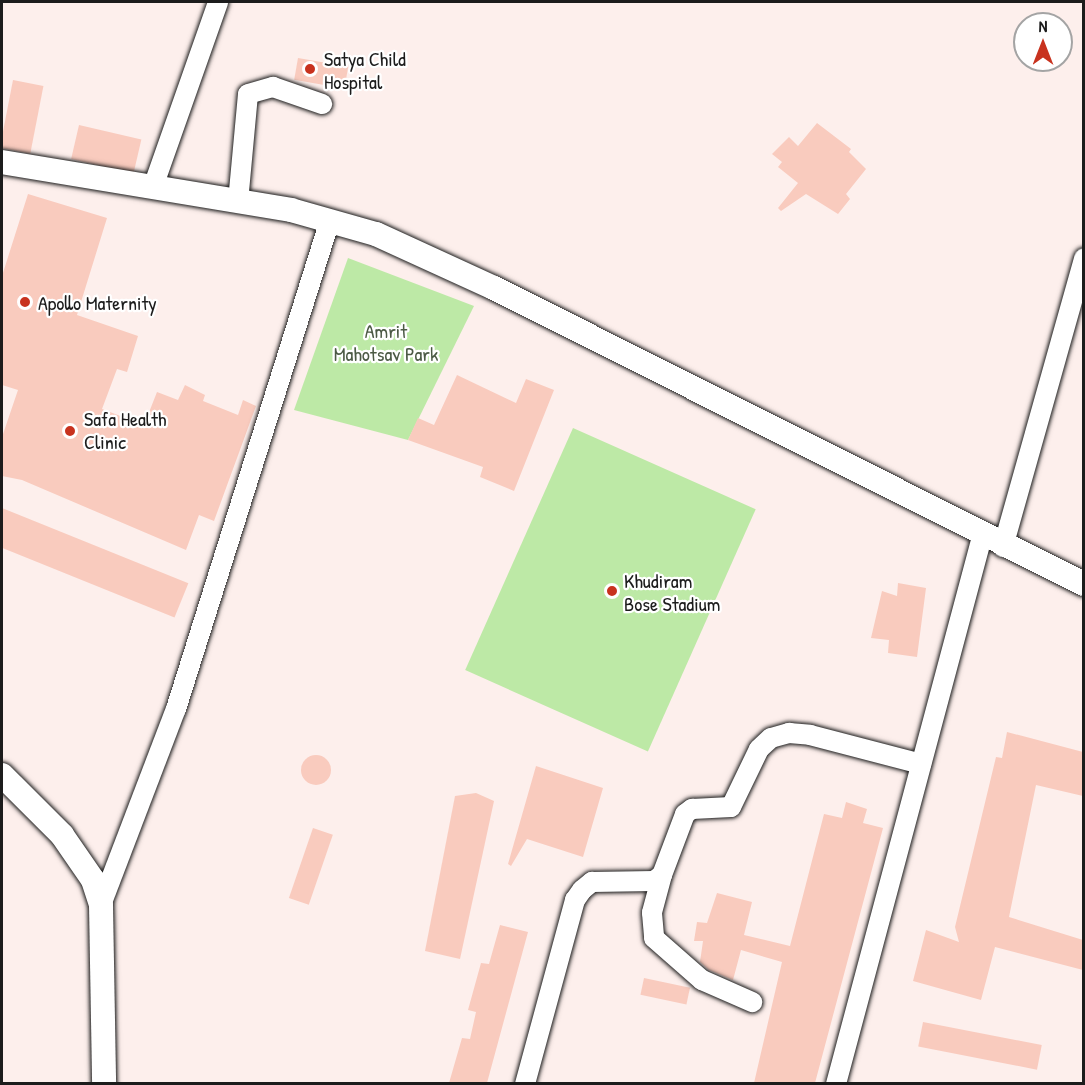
<!DOCTYPE html>
<html>
<head>
<meta charset="utf-8">
<style>
	body { margin:0 }
	#map { position:relative; width:1085px; height:1085px; overflow:hidden; background:#fdefec; font-family:"Patrick Hand",sans-serif }
	div>[style] { position:absolute }
	.green>* { inset:0; background:#bde9a6; transform-origin:0 0 }
	.building>* { inset:0; background:#f9cbbe; transform-origin:0 0 }
	.round { border-radius:50% }
	.roads { filter:drop-shadow(0 0 2px #1c1c1c) drop-shadow(0 0 2px #1c1c1c) }
	.minor>* { height:20px; margin:-10px; padding:0 10px; transform-origin:10px; border-radius:10px; background:#fff }
	.major>* { height:24px; margin:-12px; padding:0 12px; transform-origin:12px; border-radius:12px; background:#fff }
	.dots>* { width:16px; height:16px; translate:-50% -50%; box-sizing:border-box; border:3px solid #fff; border-radius:50% }
	span { translate:-50% -50%; white-space:nowrap; text-align:center; line-height:1.15; -webkit-text-stroke:4.5px #fff; paint-order:stroke }
	.poi-label { font-size:20px; color:#1c1c1c }
	.left { translate:0 -50%; text-align:left }
	.park-label { font-size:20px; color:#4c5a45 }
	.frame { position:absolute; inset:0; border:3px solid #1c1c1c; pointer-events:none }
	.north { position:absolute; left:1013px; top:12px; width:60px; height:60px; box-sizing:border-box; background:#fff; border:2px solid #a4a4a4; border-radius:50%; rotate:0deg; font-size:16px; font-weight:700; line-height:24px; text-align:center; color:#1c1c1c }
	.north::after { content:''; display:block; margin:auto; width:21px; height:27px; background:#c8321e; clip-path:polygon(50% 0,100% 100%,50% 72%,0 100%) }
</style>
</head>
<body>
<div id="map">
	<div class="green">
		<i style="clip-path:polygon(348px 258px,474px 306px,408px 440px,294px 410px)"></i>
		<i style="left:573px;top:428px;width:200px;height:265px;rotate:24deg"></i>
	</div>
	<div class="building">
		<i style="left:298px;top:58px;width:51px;height:22px;rotate:10deg"></i>
		<i style="left:13px;top:80px;width:31px;height:69px;rotate:11deg"></i>
		<i style="clip-path:polygon(817px 123px,851px 149px,849px 152px,866px 169px,846px 194px,850px 199px,838px 214px,806px 194px,781px 211px,778px 208px,798px 183px,778px 167px,782px 162px,772px 154px,789px 137px,798px 146px)"></i>
		<i style="left:79px;top:125px;width:64px;height:35px;rotate:13deg"></i>
		<i style="clip-path:polygon(28px 194px,107px 218px,77px 315px,138px 336px,127px 372px,117px 369px,102px 409px,144px 425px,157px 392px,178px 400px,185px 385px,205px 395px,203px 401px,238px 415px,243px 400px,256px 406px,214px 521px,199px 515px,186px 550px,22px 480px,2px 476px,2px 437px,18px 390px,2px 385px,2px 276px)"></i>
		<i style="clip-path:polygon(457px 375px,516px 403px,526px 379px,554px 390px,514px 491px,480px 477px,483px 467px,408px 440px,418px 418px,434px 425px)"></i>
		<i style="left:2px;top:508px;width:201px;height:37px;rotate:22deg"></i>
		<i style="clip-path:polygon(898px 583px,926px 588px,917px 657px,888px 653px,889px 640px,871px 638px,882px 591px,897px 596px)"></i>
		<i style="clip-path:polygon(1007px 732px,1083px 752px,1083px 796px,1036px 785px,1009px 917px,1083px 940px,1083px 970px,995px 947px,981px 1000px,913px 981px,926px 930px,959px 942px,955px 927px,996px 757px,1002px 758px)"></i>
		<i class="round" style="left:301px;top:755px;width:30px;height:30px"></i>
		<i style="clip-path:polygon(536px 766px,603px 788px,583px 857px,527px 839px,511px 866px,508px 864px)"></i>
		<i style="clip-path:polygon(476px 793px,494px 801px,460px 959px,425px 951px,455px 796px)"></i>
		<i style="clip-path:polygon(846px 802px,867px 809px,863px 823px,883px 828px,815px 1083px,754px 1083px,782px 962px,741px 950px,733px 980px,709px 970px,700px 962px,703px 941px,694px 941px,697px 922px,707px 923px,717px 893px,752px 902px,744px 935px,790px 946px,824px 814px,842px 818px)"></i>
		<i style="left:313px;top:828px;width:21px;height:74px;rotate:19deg"></i>
		<i style="clip-path:polygon(500px 925px,528px 932px,487px 1083px,449px 1083px,462px 1038px,470px 1039px,476px 1012px,468px 1010px,481px 963px,489px 964px)"></i>
		<i style="left:644px;top:978px;width:47px;height:17px;rotate:12deg"></i>
		<i style="left:923px;top:1022px;width:121px;height:25px;rotate:11deg"></i>
	</div>
	<div class="roads">
		<div class="minor">
			<i style="left:153px;top:187px;width:196px;rotate:-70.6deg"></i>
			<i style="left:238px;top:202px;width:108px;rotate:-84.7deg"></i>
			<i style="left:248px;top:94px;width:26px;rotate:-16deg"></i>
			<i style="left:273px;top:87px;width:52px;rotate:19.1deg"></i>
			<i style="left:1003px;top:547px;width:300px;rotate:-74.3deg"></i>
			<i style="left:662px;top:875px;width:39px;rotate:105deg"></i>
			<i style="left:652px;top:913px;width:25px;rotate:85deg"></i>
			<i style="left:654px;top:938px;width:64px;rotate:41.2deg"></i>
			<i style="left:702px;top:980px;width:55px;rotate:23.7deg"></i>
			<i style="left:101px;top:905px;width:210px;rotate:-69.1deg"></i>
			<i style="left:176px;top:709px;width:513px;rotate:-72.52deg"></i>
			<i style="left:525px;top:1084px;width:191px;rotate:-74.8deg"></i>
			<i style="left:575px;top:900px;width:12px;rotate:-55deg"></i>
			<i style="left:582px;top:890px;width:13px;rotate:-39deg"></i>
			<i style="left:592px;top:882px;width:62px;rotate:-0.9deg"></i>
			<i style="left:654px;top:881px;width:10px;rotate:-37deg"></i>
			<i style="left:662px;top:875px;width:65px;rotate:-69.3deg"></i>
			<i style="left:685px;top:814px;width:9px;rotate:-36deg"></i>
			<i style="left:692px;top:809px;width:39px;rotate:-3deg"></i>
			<i style="left:731px;top:807px;width:64px;rotate:-64.2deg"></i>
			<i style="left:759px;top:749px;width:16px;rotate:-43deg"></i>
			<i style="left:771px;top:738px;width:19px;rotate:-16deg"></i>
			<i style="left:789px;top:733px;width:21px;rotate:5deg"></i>
			<i style="left:810px;top:735px;width:115px;rotate:14.6deg"></i>
			<i style="left:836px;top:1084px;width:566px;rotate:-75.06deg"></i>
		</div>
		<div class="major">
			<i style="left:2px;top:162px;width:293px;rotate:9.4deg"></i>
			<i style="left:291px;top:210px;width:88px;rotate:15.8deg"></i>
			<i style="left:376px;top:234px;width:130px;rotate:24.6deg"></i>
			<i style="left:494px;top:288px;width:660px;rotate:26.64deg"></i>
			<i style="left:2px;top:775px;width:85px;rotate:45deg"></i>
			<i style="left:62px;top:835px;width:55px;rotate:55.4deg"></i>
			<i style="left:93px;top:880px;width:26px;rotate:72deg"></i>
			<i style="left:101px;top:905px;width:179px;rotate:89deg"></i>
		</div>
	</div>
	<div class="dots">
		<i style="left:310px;top:69px;background:#c8321e"></i>
		<i style="left:25px;top:302px;background:#c8321e"></i>
		<i style="left:70px;top:431px;background:#c8321e"></i>
		<i style="left:612px;top:591px;background:#c8321e"></i>
	</div>
	<div class="poi-label">
		<span class="left" style="left:324px;top:70px">Satya Child<br>Hospital</span>
		<span class="left" style="left:38px;top:302px">Apollo Maternity</span>
		<span class="left" style="left:84px;top:430px">Safa Health<br>Clinic</span>
		<span class="left" style="left:624px;top:592px">Khudiram<br>Bose Stadium</span>
	</div>
	<div class="park-label">
		<span style="left:386px;top:342px">Amrit<br>Mahotsav Park</span>
	</div>
	<div class="frame"></div>
	<div class="north">N</div>
</div>
</body>
</html>
